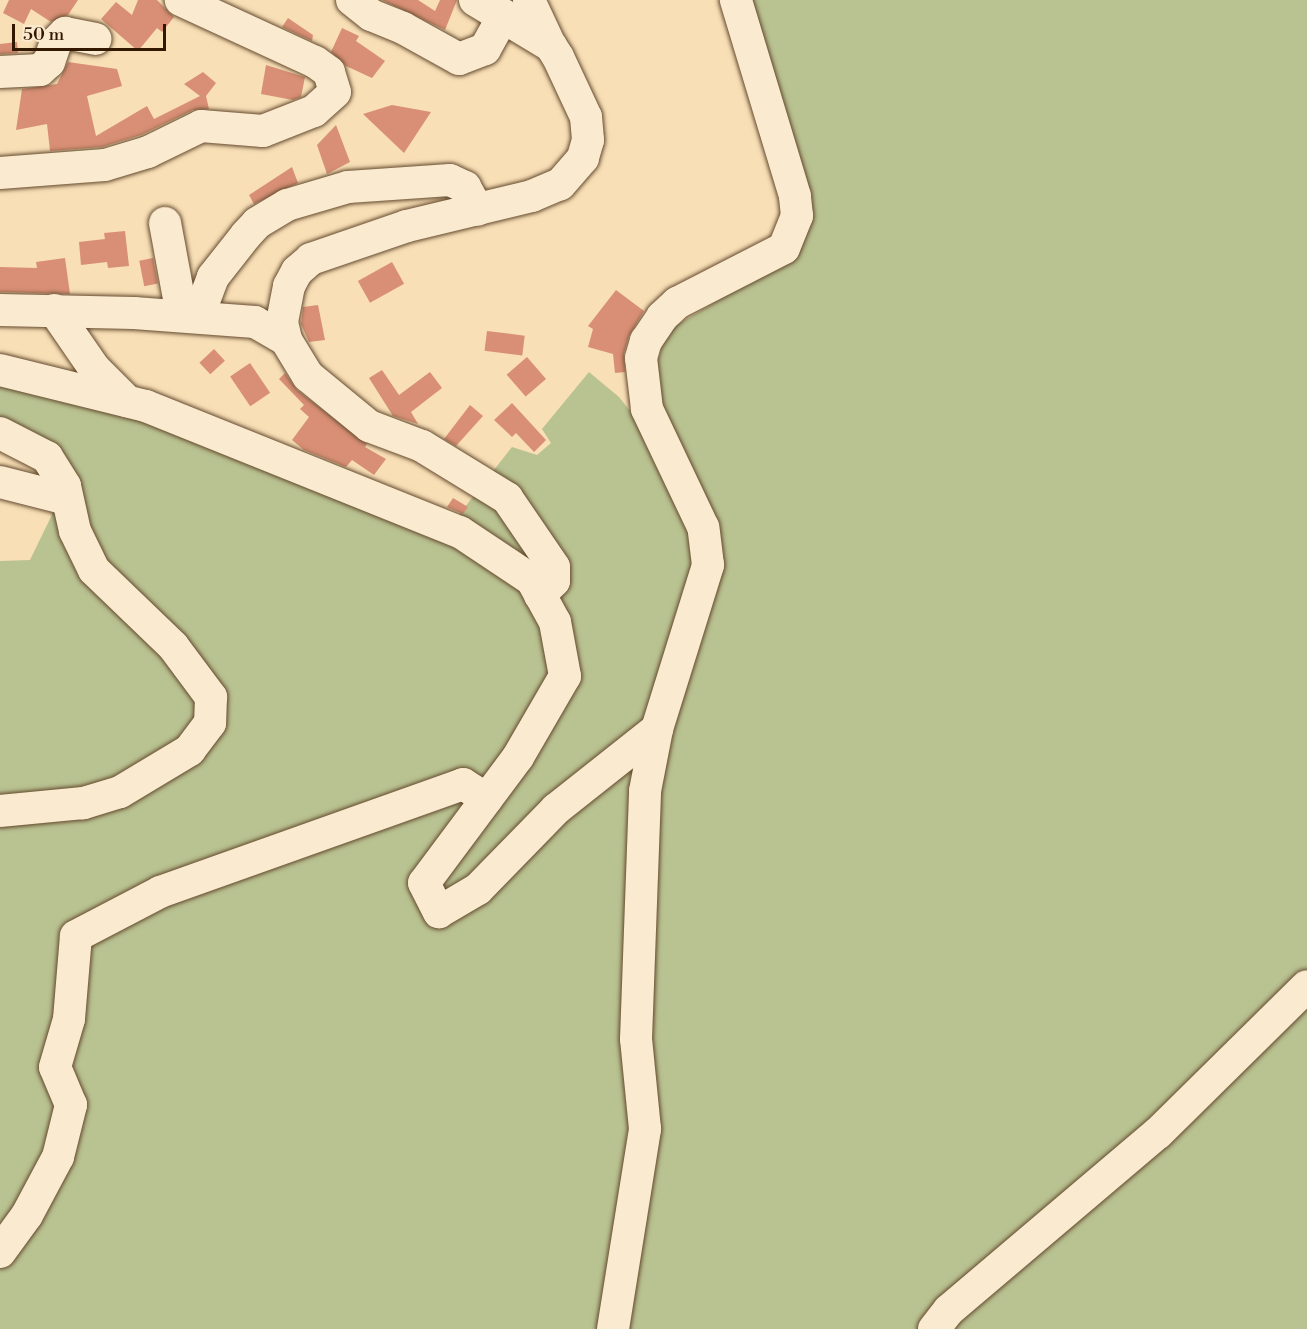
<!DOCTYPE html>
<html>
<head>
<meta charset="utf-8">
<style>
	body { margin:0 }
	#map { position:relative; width:1307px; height:1329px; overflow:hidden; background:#f8dfb6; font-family:"Libre Bodoni",serif }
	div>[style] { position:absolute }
	.green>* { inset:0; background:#b9c291 }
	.building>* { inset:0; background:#d88f75; transform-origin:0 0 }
	.roads { filter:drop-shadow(0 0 2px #644a2e) drop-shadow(0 0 2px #644a2e) }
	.minor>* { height:32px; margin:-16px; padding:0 16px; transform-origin:16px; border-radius:16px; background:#faead0 }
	span { translate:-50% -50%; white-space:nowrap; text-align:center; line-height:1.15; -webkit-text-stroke:5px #faead0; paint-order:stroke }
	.scale { position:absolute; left:12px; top:24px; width:154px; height:27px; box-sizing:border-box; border:3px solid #321801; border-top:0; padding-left:8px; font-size:18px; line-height:21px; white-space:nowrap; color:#321801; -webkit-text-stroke:4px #faead0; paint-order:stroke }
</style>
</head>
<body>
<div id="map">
	<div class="green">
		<i style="clip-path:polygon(747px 0,1307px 0,1307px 1329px,0 1329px,0 561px,30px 560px,65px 488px,0 435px,0 387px,57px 391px,454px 521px,512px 447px,537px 455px,551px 443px,542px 429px,589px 372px,619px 397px,639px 422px,667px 331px,795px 254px)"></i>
	</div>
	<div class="building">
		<i style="clip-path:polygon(9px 0,78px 0,68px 15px,51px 22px,31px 9px,24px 24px,3px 13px)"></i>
		<i style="clip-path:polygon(138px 0,157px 0,174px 17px,162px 32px,157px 28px,138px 51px,101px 19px,116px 2px,132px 15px)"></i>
		<i style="clip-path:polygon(382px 0,418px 0,435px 11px,440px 0,457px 0,445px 30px)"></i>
		<i style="clip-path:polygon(288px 18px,313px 35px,312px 41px,282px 27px)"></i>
		<i style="clip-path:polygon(342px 28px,359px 36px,356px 41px,385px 61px,372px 78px,346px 66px,331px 52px)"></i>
		<i style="clip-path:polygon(17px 42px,18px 53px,0 54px,0 44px)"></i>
		<i style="clip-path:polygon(68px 62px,117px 69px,122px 86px,87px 96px,96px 136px,147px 106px,154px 119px,200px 96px,184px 84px,203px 72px,216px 83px,206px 96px,209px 109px,193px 110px,141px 135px,102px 147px,50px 151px,47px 124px,16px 130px,22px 89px,57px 84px)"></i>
		<i style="clip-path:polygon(266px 65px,305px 77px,301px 97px,293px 100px,261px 94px)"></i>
		<i style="clip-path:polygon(392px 105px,431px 112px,404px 153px,363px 114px)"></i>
		<i style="clip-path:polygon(336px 125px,350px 162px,327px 174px,317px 145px)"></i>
		<i style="clip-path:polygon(292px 167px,298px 183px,254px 204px,249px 195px)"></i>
		<i style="clip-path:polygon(125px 231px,129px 266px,108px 268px,107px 262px,81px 265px,79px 242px,105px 239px,104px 233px)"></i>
		<i style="clip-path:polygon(65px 258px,70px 294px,0 292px,0 267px,37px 268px,36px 262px)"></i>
		<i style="left:153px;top:258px;width:26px;height:14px;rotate:79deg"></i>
		<i style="left:392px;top:262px;width:25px;height:39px;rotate:61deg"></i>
		<i style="clip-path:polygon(616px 290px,644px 311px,629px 336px,624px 353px,625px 372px,615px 373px,613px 354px,588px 347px,593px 329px,588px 326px)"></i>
		<i style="clip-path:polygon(318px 305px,325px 340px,309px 342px,301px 324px,303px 307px)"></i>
		<i style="left:487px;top:331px;width:38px;height:20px;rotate:7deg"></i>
		<i style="left:214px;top:349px;width:16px;height:20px;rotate:47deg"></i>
		<i style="left:527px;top:357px;width:29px;height:27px;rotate:49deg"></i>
		<i style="left:250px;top:363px;width:36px;height:24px;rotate:56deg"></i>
		<i style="clip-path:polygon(382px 370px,399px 395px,430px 372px,442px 388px,411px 412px,418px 424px,393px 416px,369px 378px)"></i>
		<i style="clip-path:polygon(285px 373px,297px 390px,367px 444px,365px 447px,386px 459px,374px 475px,352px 460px,346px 467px,304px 450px,292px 440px,309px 417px,300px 409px,304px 405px,279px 379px)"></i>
		<i style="clip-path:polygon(512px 403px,546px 440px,534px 452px,516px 433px,512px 437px,494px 420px)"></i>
		<i style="clip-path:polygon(470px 405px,483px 416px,456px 446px,444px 439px)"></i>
		<i style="clip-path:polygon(453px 498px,468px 507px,463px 514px,447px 507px)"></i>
	</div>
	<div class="roads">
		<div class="minor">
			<i style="left:352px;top:0;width:24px;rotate:38deg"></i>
			<i style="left:371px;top:15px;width:35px;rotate:22deg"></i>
			<i style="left:403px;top:28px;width:64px;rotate:29deg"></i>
			<i style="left:459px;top:59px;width:28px;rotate:-21deg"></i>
			<i style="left:485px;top:49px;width:39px;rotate:-61deg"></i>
			<i style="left:475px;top:0;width:89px;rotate:31.2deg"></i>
			<i style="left:551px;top:46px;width:13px;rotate:58deg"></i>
			<i style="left:558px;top:57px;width:66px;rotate:65deg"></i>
			<i style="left:586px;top:117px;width:23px;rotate:85deg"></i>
			<i style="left:588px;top:140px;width:19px;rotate:106deg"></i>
			<i style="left:583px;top:158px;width:35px;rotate:131deg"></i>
			<i style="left:560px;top:184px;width:30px;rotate:157deg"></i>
			<i style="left:532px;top:196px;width:129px;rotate:166.5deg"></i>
			<i style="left:407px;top:226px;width:102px;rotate:161deg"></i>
			<i style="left:311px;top:259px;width:18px;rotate:139deg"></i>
			<i style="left:297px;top:271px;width:17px;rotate:118deg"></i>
			<i style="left:289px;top:286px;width:37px;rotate:101deg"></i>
			<i style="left:282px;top:322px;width:18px;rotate:77deg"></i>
			<i style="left:286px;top:340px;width:42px;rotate:58.6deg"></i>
			<i style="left:308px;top:376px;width:79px;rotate:39.3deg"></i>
			<i style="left:369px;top:426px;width:57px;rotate:20.7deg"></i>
			<i style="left:422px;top:446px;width:100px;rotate:31.5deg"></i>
			<i style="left:507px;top:498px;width:83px;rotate:55.7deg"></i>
			<i style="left:554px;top:567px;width:14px;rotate:90deg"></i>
			<i style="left:554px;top:581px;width:20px;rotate:135deg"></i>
			<i style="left:529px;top:0;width:50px;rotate:65deg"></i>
			<i style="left:0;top:72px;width:40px;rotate:-2.9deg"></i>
			<i style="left:40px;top:70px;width:12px;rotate:-42deg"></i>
			<i style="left:49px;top:62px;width:21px;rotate:-71deg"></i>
			<i style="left:56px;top:42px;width:13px;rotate:-45deg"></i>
			<i style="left:65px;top:33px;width:31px;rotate:11deg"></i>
			<i style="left:0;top:173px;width:105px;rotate:-4.4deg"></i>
			<i style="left:105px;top:165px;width:45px;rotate:-16.8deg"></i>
			<i style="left:148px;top:152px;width:59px;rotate:-26.1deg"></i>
			<i style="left:201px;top:126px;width:62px;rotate:4.6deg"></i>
			<i style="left:263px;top:131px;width:55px;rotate:-21.4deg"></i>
			<i style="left:314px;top:111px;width:28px;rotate:-42deg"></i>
			<i style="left:335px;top:92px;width:21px;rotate:-107deg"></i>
			<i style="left:329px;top:72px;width:17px;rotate:-144deg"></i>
			<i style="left:315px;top:62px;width:148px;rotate:-155.2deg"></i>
			<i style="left:165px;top:223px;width:94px;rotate:79.5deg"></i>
			<i style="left:0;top:310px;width:134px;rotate:1.3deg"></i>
			<i style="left:134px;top:313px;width:121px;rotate:4.3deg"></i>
			<i style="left:255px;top:322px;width:36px;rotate:30deg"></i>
			<i style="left:54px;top:310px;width:70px;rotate:55.4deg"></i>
			<i style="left:94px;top:368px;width:47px;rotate:45deg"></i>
			<i style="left:198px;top:317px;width:43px;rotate:-69.4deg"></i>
			<i style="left:213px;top:277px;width:53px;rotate:-51.8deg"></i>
			<i style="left:246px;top:235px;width:16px;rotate:-47deg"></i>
			<i style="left:257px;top:223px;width:35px;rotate:-31deg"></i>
			<i style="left:287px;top:205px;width:64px;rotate:-16.4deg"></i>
			<i style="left:348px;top:187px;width:102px;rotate:-3.9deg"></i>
			<i style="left:450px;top:180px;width:17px;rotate:25deg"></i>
			<i style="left:465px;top:187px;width:26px;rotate:61deg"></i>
			<i style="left:0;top:370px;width:150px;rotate:13.9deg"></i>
			<i style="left:146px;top:406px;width:338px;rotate:21.9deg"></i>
			<i style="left:460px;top:532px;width:87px;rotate:33.7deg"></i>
			<i style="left:532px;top:580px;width:48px;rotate:61.3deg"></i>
			<i style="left:555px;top:622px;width:55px;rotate:79.5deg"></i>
			<i style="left:565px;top:676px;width:94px;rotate:120.1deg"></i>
			<i style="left:518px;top:757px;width:157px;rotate:126.7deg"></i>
			<i style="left:424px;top:883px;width:33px;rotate:63deg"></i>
			<i style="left:439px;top:912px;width:45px;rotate:-30.5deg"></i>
			<i style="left:478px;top:889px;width:112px;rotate:-45.7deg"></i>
			<i style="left:556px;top:809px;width:129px;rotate:-38.4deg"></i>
			<i style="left:0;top:433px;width:53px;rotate:27.1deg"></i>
			<i style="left:47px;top:457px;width:34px;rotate:58deg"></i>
			<i style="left:65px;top:486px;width:46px;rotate:77.5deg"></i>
			<i style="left:75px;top:531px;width:43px;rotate:64deg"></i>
			<i style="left:94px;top:570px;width:110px;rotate:43.9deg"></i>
			<i style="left:173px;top:646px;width:64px;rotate:53.3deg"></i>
			<i style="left:211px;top:697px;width:26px;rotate:92deg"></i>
			<i style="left:210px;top:723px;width:34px;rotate:127deg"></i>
			<i style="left:190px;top:750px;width:82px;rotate:149deg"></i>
			<i style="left:120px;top:792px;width:39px;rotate:163deg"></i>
			<i style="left:83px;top:803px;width:83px;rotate:174.5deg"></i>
			<i style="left:0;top:482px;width:69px;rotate:14.2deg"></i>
			<i style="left:0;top:1252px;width:46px;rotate:-53.9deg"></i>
			<i style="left:27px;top:1215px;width:66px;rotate:-61.9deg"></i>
			<i style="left:58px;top:1157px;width:54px;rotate:-76deg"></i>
			<i style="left:71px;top:1105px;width:41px;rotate:-112.8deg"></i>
			<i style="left:55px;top:1067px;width:50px;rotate:-73.7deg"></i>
			<i style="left:69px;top:1019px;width:83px;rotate:-85.2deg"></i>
			<i style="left:76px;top:936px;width:95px;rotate:-27.6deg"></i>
			<i style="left:160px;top:892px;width:322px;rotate:-19.6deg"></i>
			<i style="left:463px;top:784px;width:28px;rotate:32deg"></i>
			<i style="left:613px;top:1329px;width:203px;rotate:-80.9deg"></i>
			<i style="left:645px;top:1129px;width:90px;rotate:-95.7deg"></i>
			<i style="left:636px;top:1039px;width:248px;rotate:-87.9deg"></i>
			<i style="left:645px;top:791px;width:63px;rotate:-79deg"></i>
			<i style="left:657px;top:729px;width:172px;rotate:-72.7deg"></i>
			<i style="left:708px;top:565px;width:38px;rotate:-97deg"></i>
			<i style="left:703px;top:527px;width:131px;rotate:-115.4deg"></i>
			<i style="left:647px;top:409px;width:51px;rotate:-96.7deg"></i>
			<i style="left:641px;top:358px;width:18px;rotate:-74deg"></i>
			<i style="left:646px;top:341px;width:29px;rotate:-56deg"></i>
			<i style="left:662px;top:317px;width:21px;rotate:-43deg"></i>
			<i style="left:677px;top:303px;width:120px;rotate:-27.2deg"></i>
			<i style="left:784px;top:248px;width:35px;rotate:-68deg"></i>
			<i style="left:797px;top:216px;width:20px;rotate:-96deg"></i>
			<i style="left:795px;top:196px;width:205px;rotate:-106.8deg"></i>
			<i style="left:934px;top:1329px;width:24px;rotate:-52deg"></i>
			<i style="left:949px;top:1310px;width:274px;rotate:-40.3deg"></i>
			<i style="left:1158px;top:1133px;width:209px;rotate:-44.6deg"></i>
		</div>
	</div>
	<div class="scale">50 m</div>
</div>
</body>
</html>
